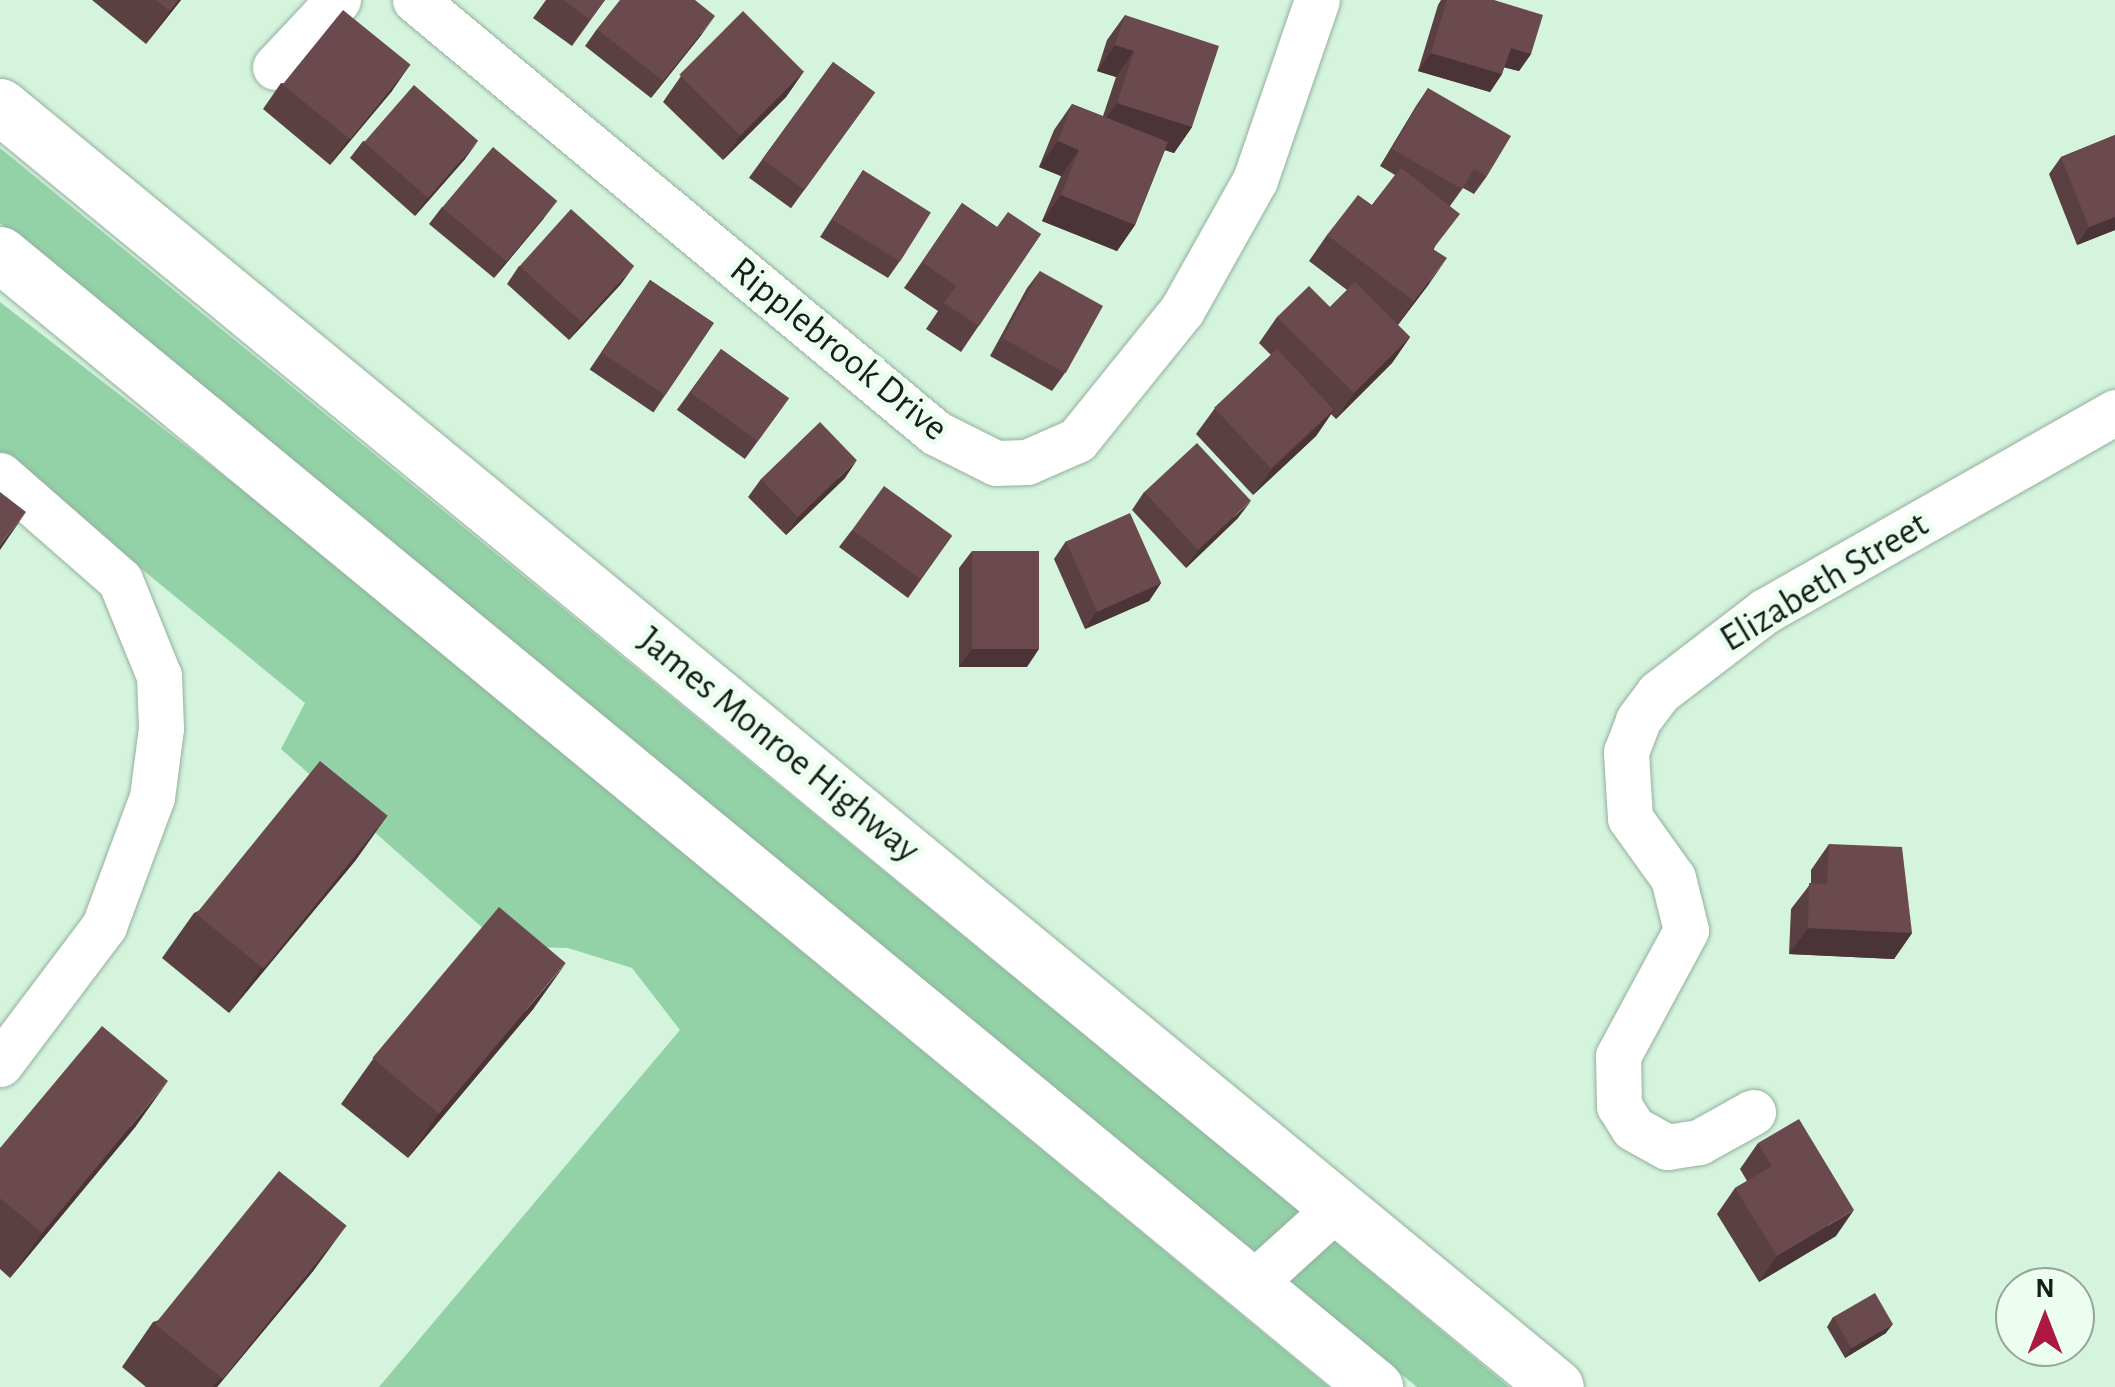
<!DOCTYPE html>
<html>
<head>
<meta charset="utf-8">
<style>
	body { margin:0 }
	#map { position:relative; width:2115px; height:1387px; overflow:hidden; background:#d5f4de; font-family:"Alegreya Sans",sans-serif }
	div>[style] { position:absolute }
	.green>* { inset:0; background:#93d1a7 }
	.roads { filter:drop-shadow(0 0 2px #93b09c) drop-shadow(0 0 2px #93b09c) }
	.minor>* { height:45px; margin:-22.5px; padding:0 22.5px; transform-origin:22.5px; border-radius:22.5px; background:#fff }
	.highway>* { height:55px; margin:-27.5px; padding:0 27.5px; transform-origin:27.5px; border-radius:27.5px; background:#fff }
	.wall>* { inset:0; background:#5b4043; transform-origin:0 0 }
	.shaded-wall>* { inset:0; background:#4a3437 }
	.building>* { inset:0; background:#6a4a4e; transform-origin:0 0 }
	span { translate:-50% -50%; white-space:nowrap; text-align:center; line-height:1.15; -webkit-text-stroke:10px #ebfef0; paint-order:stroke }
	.street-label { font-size:38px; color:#141f17 }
	.north { position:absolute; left:1995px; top:1267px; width:100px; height:100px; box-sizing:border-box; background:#ebfef0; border:2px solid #95a599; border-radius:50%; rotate:0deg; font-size:28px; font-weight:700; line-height:40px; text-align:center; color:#141f17 }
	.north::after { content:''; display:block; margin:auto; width:35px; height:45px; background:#ac1743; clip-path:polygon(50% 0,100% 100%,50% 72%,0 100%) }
</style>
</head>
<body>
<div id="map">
	<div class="green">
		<i style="clip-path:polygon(0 148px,1242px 1164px,1509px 1387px,1417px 1387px,719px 815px,0 223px)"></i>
		<i style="clip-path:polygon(0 302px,258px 502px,1329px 1387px,379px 1387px,680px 1030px,632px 968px,568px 948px,503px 946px,281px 749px,305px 703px,0 453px)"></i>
	</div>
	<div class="roads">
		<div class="minor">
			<i style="left:415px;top:0;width:677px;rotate:39.73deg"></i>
			<i style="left:936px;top:433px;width:67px;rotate:26.6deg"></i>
			<i style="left:996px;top:463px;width:31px;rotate:-2deg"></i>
			<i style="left:1027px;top:462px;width:55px;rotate:-23.7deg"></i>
			<i style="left:1077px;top:440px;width:167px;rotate:-51.1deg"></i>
			<i style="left:1182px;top:310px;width:149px;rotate:-60.7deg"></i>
			<i style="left:1255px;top:180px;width:190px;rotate:-71deg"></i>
			<i style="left:275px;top:67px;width:92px;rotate:-46.8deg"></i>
			<i style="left:0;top:475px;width:159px;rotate:41.2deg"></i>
			<i style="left:120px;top:580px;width:104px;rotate:67.9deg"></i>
			<i style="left:159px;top:676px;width:52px;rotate:87.8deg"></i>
			<i style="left:161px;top:728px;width:70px;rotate:97.4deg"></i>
			<i style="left:152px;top:797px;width:138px;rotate:110.4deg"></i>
			<i style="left:104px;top:926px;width:173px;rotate:127deg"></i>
			<i style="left:1753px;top:1112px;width:62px;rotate:150.9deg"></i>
			<i style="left:1699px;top:1142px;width:32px;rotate:171deg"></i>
			<i style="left:1667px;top:1147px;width:39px;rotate:-151deg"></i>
			<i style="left:1633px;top:1128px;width:26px;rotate:-122deg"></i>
			<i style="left:1619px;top:1106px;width:50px;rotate:-91.1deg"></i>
			<i style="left:1618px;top:1056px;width:143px;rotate:-61.6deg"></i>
			<i style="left:1686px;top:930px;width:54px;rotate:-104deg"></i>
			<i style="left:1673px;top:878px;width:74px;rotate:-125.6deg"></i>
			<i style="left:1630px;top:818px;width:66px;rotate:-93.5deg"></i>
			<i style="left:1626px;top:752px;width:34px;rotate:-69deg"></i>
			<i style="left:1638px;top:720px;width:34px;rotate:-53deg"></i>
			<i style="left:1658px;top:693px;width:135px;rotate:-37.5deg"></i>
			<i style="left:1765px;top:611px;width:403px;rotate:-29.6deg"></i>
			<i style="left:1251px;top:1285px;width:116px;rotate:-42.2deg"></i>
		</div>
		<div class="highway">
			<i style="left:0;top:106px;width:2015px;rotate:39.46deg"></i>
			<i style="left:0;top:254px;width:1782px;rotate:39.49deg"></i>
		</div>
	</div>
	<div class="wall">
		<i style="clip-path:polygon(92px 0,181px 0,146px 44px)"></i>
		<i style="clip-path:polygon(546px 0,605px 0,572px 46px,533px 18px)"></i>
		<i style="clip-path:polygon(1441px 0,1494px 0,1531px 54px,1519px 71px,1504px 67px,1502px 74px,1490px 92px,1418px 71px,1438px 5px)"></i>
		<i style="clip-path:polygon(1125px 15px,1192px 127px,1174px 153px,1165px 150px,1135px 225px,1117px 251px,1042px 221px,1061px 176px,1039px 167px,1054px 130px,1072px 104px,1103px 116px,1116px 77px,1097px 71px,1107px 40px)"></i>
		<i style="clip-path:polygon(597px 29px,702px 34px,651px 98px,585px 46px)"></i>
		<i style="left:833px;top:62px;width:52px;height:143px;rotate:36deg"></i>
		<i style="clip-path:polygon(804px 71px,786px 97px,723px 160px,663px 102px,681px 76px)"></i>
		<i style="clip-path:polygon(281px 83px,392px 91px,330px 165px,263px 109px)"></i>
		<i style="clip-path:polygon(1428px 88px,1487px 176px,1474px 194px,1463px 188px,1450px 206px,1434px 249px,1429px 284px,1398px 325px,1410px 337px,1392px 363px,1336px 419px,1331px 414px,1316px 436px,1253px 495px,1196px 434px,1215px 408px,1271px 355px,1259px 343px,1277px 317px,1330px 307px,1347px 290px,1309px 261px,1327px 235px,1372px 205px,1395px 175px,1380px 166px,1416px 106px)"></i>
		<i style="clip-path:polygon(2115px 135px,2115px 230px,2077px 245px,2049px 174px,2061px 157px)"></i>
		<i style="clip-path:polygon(363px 141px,465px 159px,415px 216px,350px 158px)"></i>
		<i style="clip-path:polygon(863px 170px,900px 261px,888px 278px,820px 237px)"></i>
		<i style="clip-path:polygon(962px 203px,997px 227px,1041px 234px,961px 352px,926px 329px,938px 311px,904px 288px)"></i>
		<i style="clip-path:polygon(442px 207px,544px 218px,494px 278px,429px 224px)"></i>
		<i style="clip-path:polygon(519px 266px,621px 284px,569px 340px,507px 284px)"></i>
		<i style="clip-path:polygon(1040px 271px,1065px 373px,1052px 391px,990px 356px,1027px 288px)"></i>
		<i style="left:650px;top:280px;width:77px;height:108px;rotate:34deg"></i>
		<i style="left:721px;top:349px;width:84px;height:75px;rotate:36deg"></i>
		<i style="clip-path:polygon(845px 478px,786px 535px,748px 497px,761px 479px)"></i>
		<i style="clip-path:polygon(1144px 492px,1238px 518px,1186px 568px,1132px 510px)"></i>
		<i style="clip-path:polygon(852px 530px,952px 536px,908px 598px,839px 547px)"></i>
		<i style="clip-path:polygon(1066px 541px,1161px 583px,1149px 601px,1085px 629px,1054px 559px)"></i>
		<i style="clip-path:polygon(972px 551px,1027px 667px,959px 667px,959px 568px)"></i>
		<i style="clip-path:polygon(387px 816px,355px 861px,229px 1013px,162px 958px,194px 913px)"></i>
		<i style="clip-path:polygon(1829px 844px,1912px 933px,1894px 959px,1789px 954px,1791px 909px,1811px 883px,1811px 870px)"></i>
		<i style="clip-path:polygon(534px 1008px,408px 1158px,341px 1104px,373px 1059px)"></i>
		<i style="clip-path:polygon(136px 1126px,10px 1278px,0 1269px,0 1148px)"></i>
		<i style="clip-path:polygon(1758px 1143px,1836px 1236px,1759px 1282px,1717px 1214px,1735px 1188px,1747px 1181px,1740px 1169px)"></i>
		<i style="clip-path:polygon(314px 1270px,217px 1387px,146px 1387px,122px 1367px,153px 1322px)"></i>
		<i style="clip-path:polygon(1833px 1317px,1886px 1333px,1845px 1358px,1827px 1327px)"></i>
	</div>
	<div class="shaded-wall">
		<i style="clip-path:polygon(178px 0,181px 0,146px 44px)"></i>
		<i style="clip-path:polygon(715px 16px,702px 34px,651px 98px,663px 81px)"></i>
		<i style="clip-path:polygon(1115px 45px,1134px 51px,1116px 77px,1097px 71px)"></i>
		<i style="clip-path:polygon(1511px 48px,1531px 54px,1519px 71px,1498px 66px)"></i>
		<i style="clip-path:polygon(1431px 53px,1502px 74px,1490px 92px,1418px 71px)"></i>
		<i style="clip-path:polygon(410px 65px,392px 91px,330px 165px,348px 139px)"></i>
		<i style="clip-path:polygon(804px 71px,786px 97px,723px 160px,741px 135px)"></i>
		<i style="clip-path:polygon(1117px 103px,1192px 127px,1174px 153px,1098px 129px)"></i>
		<i style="clip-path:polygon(478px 141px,465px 159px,415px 216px,427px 198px)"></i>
		<i style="clip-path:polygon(1058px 141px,1079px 150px,1061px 176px,1039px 167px)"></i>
		<i style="clip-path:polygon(1061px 195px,1135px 225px,1117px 251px,1042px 221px)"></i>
		<i style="clip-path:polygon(557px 201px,544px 218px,494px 278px,506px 261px)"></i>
		<i style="clip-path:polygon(2115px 217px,2115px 230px,2077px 245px,2089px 227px)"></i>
		<i style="clip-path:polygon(1447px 258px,1429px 284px,1396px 327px,1414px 301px)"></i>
		<i style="clip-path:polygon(634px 266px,621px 284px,569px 340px,582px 323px)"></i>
		<i style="clip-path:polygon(1410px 337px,1392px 363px,1336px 419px,1354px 393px)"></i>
		<i style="clip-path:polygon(1334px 410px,1316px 436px,1253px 495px,1272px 469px)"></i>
		<i style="clip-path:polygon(857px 460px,845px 478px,786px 535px,798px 517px)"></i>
		<i style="clip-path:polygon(1251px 501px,1238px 518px,1186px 568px,1198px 550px)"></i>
		<i style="clip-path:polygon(26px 512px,0 550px,0 545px)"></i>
		<i style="clip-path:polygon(1161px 583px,1149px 601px,1085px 629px,1097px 611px)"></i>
		<i style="clip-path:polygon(972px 649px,1039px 649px,1027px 667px,959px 667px)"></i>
		<i style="clip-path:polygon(387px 816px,355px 861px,229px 1013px,261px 968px)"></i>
		<i style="clip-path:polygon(1808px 928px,1912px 933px,1894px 959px,1789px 954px)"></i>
		<i style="clip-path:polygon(566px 963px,534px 1008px,408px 1158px,439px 1113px)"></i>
		<i style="clip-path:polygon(168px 1081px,136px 1126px,10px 1278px,42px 1233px)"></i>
		<i style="clip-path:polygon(1854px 1210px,1836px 1236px,1759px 1282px,1777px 1256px)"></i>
		<i style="clip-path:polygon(346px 1226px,314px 1270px,217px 1387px,213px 1387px)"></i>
		<i style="clip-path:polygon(1893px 1324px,1886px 1333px,1845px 1358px,1851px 1348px)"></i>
	</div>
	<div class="building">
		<i style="clip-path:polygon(156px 0,178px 0,170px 11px)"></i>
		<i style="clip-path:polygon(563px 0,605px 0,590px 20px)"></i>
		<i style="clip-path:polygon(620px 0,695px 0,715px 16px,663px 81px,597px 29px)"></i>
		<i style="clip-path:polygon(1447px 0,1494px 0,1543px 15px,1531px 54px,1511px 48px,1502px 74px,1431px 53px)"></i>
		<i style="left:343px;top:10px;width:87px;height:96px;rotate:39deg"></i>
		<i style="left:743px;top:11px;width:86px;height:90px;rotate:45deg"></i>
		<i style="clip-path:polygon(1125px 15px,1219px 46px,1192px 127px,1117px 103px,1134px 51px,1115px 45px)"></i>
		<i style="left:833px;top:62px;width:52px;height:120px;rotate:36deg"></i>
		<i style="left:414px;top:85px;width:85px;height:76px;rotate:41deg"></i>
		<i style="clip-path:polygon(1428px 88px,1511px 136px,1487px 176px,1474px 169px,1462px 189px,1392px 149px)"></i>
		<i style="clip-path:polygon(1072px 104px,1168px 142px,1135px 225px,1061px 195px,1079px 150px,1058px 141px)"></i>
		<i style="clip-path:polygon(2115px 135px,2115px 217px,2089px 227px,2061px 157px)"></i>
		<i style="left:493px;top:147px;width:84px;height:79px;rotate:40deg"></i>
		<i style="clip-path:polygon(1401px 168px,1460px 214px,1433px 249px,1447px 258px,1414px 301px,1327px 235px,1358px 195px,1372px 205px)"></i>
		<i style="left:863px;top:170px;width:80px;height:58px;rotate:32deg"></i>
		<i style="clip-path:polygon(962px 203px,997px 227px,1008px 212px,1041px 234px,979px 326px,944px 303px,956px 286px,922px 262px)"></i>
		<i style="left:571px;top:209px;width:85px;height:77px;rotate:42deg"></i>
		<i style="left:1040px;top:271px;width:72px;height:77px;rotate:29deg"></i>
		<i style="left:650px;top:280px;width:77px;height:87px;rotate:34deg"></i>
		<i style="clip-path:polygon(1355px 282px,1410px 337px,1354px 393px,1277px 317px,1309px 286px,1330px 307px)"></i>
		<i style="left:721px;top:349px;width:84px;height:53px;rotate:36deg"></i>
		<i style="left:1277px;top:349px;width:83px;height:86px;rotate:47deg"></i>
		<i style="left:820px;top:422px;width:53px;height:82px;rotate:46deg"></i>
		<i style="left:1197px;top:443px;width:79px;height:72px;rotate:47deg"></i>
		<i style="left:884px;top:486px;width:84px;height:54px;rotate:36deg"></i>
		<i style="clip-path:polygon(0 492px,26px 512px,0 545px)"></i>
		<i style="left:1130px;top:513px;width:77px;height:70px;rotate:66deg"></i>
		<i style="left:972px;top:551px;width:67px;height:98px"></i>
		<i style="left:320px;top:761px;width:87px;height:197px;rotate:39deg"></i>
		<i style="clip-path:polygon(1829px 844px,1902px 847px,1912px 933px,1808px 928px,1809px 883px,1827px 884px)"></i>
		<i style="left:499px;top:907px;width:87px;height:197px;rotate:40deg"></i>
		<i style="clip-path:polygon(102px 1026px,168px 1081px,42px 1233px,0 1198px,0 1148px)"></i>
		<i style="clip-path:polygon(1799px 1119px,1854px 1210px,1777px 1256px,1735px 1188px,1772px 1166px,1758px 1143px)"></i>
		<i style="left:279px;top:1171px;width:87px;height:197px;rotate:39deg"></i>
		<i style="left:1875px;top:1293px;width:36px;height:48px;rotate:60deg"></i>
	</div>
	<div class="street-label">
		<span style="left:838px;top:350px;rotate:39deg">Ripplebrook Drive</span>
		<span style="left:1825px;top:583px;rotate:-31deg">Elizabeth Street</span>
		<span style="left:778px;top:746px;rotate:39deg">James Monroe Highway</span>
	</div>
	<div class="north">N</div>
</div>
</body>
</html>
